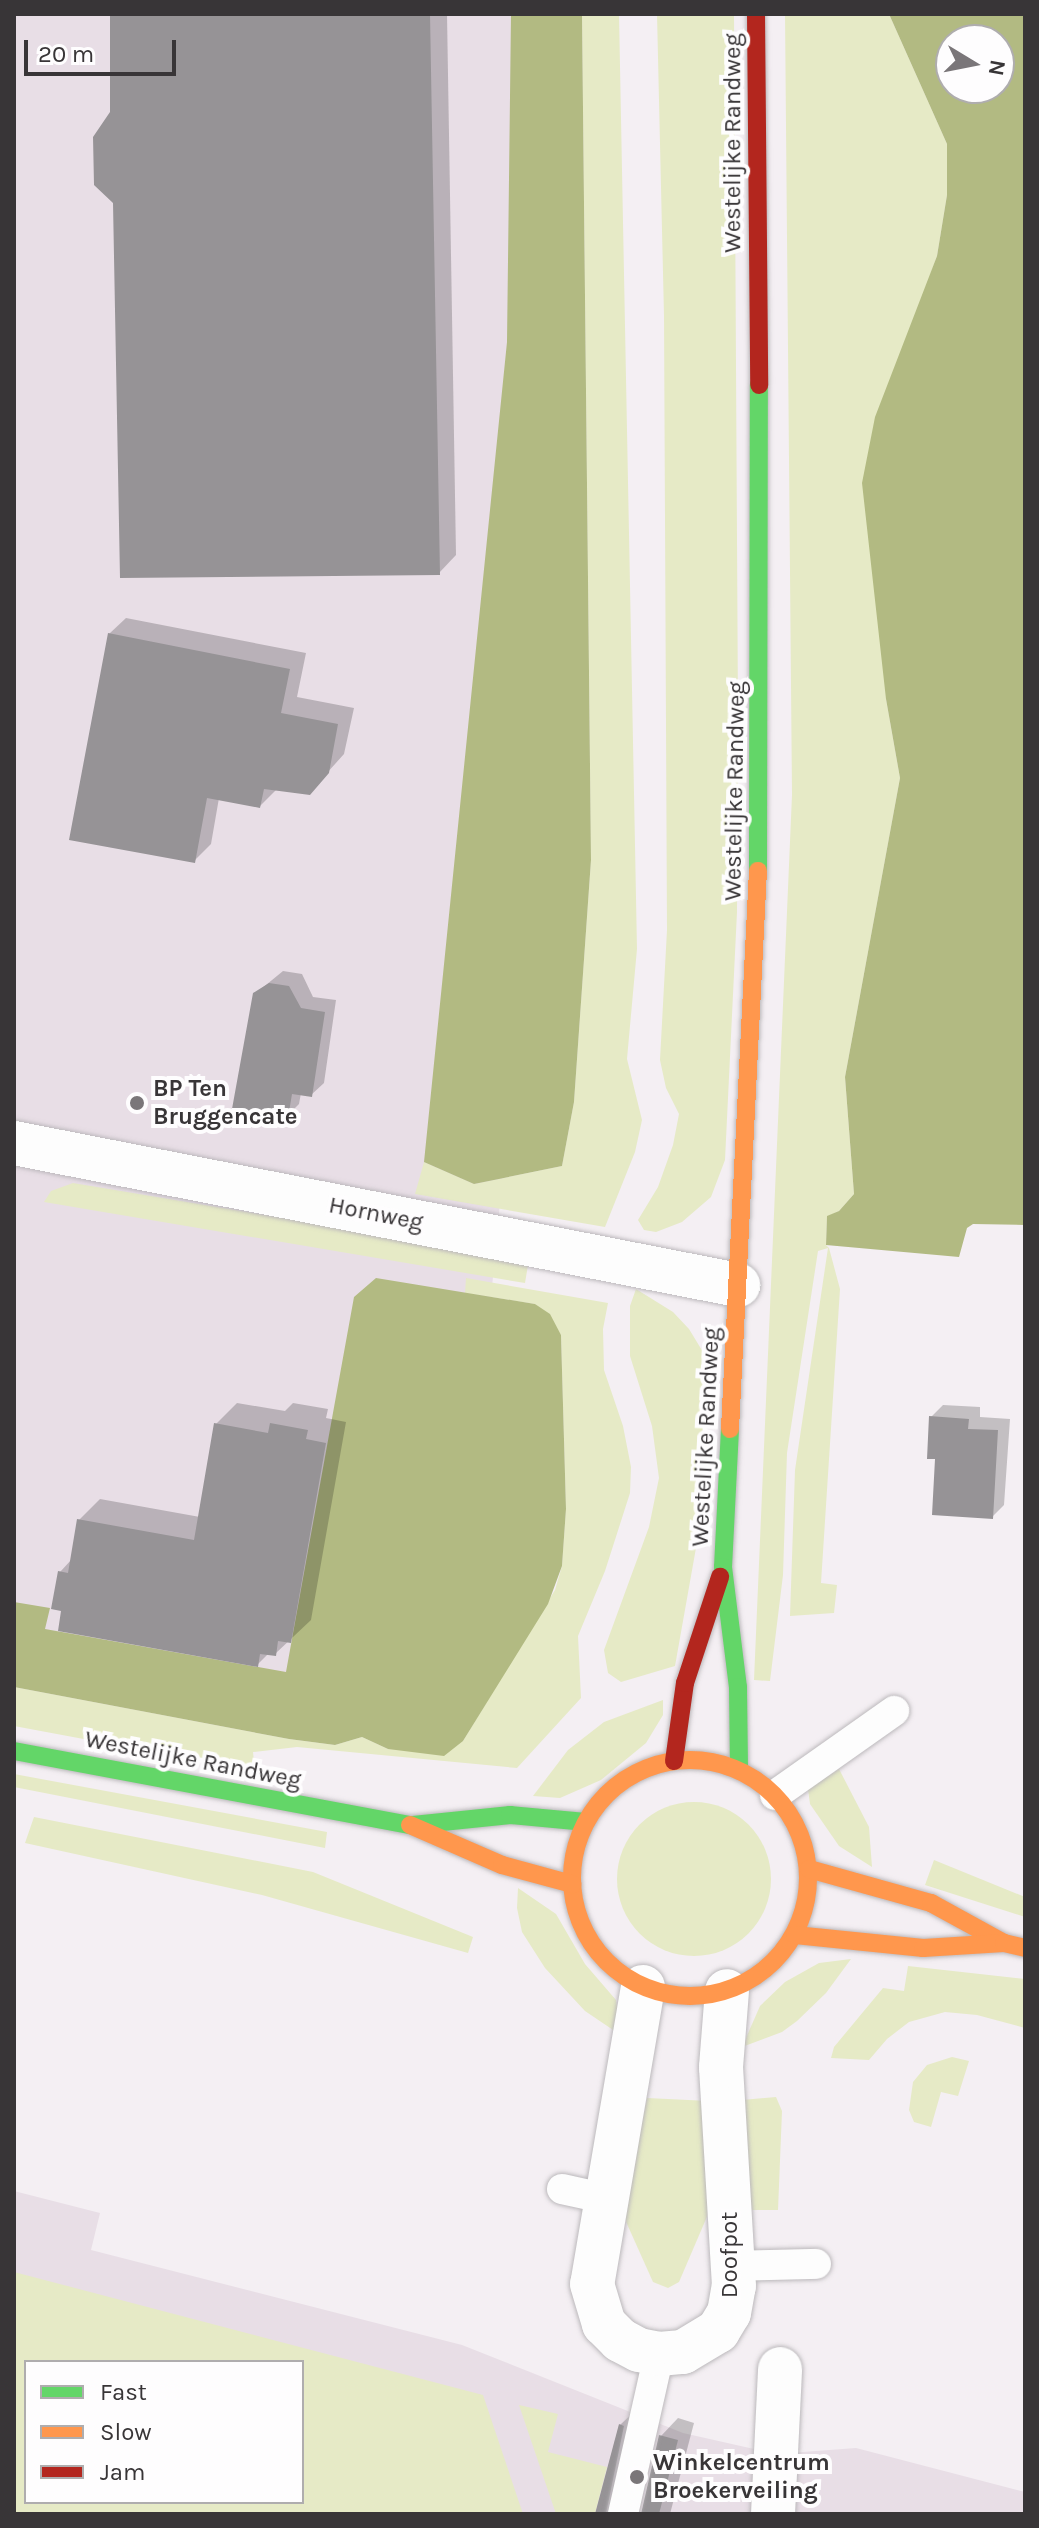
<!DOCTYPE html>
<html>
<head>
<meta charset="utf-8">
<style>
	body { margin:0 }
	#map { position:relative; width:1039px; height:2528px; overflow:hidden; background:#f4eff3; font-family:Karla,sans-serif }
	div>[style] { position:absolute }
	.built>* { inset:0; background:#e8dee6 }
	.green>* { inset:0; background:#e6eac6 }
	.round { border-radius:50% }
	.water>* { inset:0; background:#b2ba82 }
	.shadow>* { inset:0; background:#0003 }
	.building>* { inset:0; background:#969396 }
	.roads { filter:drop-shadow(0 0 2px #bcb9bc) drop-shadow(0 0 2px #bcb9bc) }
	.lane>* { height:30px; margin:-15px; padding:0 15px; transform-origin:15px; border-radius:15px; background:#fdfdfd }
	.street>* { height:44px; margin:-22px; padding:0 22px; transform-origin:22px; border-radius:22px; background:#fdfdfd }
	.fast>* { height:18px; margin:-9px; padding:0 9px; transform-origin:9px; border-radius:9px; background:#63d668 }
	.slow>* { height:18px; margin:-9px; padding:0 9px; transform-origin:9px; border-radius:9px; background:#ff974d }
	.slow>.ring { margin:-9px; padding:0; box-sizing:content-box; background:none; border:18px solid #ff974d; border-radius:50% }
	.jam>* { height:18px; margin:-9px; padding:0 9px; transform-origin:9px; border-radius:9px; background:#b3261e }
	.dots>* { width:22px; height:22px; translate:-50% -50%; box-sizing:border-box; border:4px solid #fefdfe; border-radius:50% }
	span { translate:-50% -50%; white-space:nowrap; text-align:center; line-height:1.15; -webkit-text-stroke:8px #fefdfe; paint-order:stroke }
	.street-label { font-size:24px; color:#383537 }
	.poi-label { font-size:24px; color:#383537; font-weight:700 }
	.left { translate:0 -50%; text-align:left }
	.frame { position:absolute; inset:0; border:16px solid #383537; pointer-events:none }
	.legend { position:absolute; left:24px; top:2360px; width:280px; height:144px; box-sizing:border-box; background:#fefdfe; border:2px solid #afadae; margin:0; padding:10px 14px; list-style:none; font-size:24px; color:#383537 }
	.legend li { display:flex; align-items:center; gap:16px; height:40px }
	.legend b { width:40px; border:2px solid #afadae }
	.north { position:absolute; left:935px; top:24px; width:80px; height:80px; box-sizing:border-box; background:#fefdfe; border:2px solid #afadae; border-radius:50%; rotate:100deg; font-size:22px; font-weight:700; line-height:32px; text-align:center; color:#383537 }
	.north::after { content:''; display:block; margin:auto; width:28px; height:36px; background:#7a7679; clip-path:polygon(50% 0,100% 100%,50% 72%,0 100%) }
	.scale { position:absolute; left:24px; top:40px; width:152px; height:36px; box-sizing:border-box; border:4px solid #383537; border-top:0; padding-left:10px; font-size:24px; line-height:28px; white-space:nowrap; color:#383537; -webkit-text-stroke:6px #fefdfe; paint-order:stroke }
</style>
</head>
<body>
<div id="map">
	<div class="built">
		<i style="clip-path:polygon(14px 14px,554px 14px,546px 711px,482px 1394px,337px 1691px,14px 1638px)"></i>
		<i style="clip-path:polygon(evenodd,14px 2191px,100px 2213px,91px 2250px,462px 2345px,683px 2433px,776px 2454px,856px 2448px,1025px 2492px,1025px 2514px,14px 2514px,14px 2191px,26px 2362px,302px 2362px,302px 2502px,26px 2502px,26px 2362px)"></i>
	</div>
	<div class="green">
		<i style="clip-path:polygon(582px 14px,619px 14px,637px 949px,627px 1059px,642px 1120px,635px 1152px,605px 1227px,415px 1194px,424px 1162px,474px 1184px,562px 1166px,574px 1102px,591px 860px)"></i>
		<i style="clip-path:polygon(657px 14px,734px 14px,738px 713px,737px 912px,725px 1160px,711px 1197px,682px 1222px,656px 1232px,644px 1230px,638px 1220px,658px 1187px,673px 1145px,679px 1114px,666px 1088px,660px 1060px,667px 930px,664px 316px)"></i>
		<i style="clip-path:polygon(785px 14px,889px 14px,947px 144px,947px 195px,937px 256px,909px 335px,886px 699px,900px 778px,845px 1077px,854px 1194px,839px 1211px,827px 1217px,826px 1245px,829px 1248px,840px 1289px,821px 1583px,837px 1585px,834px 1613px,790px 1616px,795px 1470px,828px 1248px,818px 1251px,787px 1453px,783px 1575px,770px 1681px,754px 1680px,792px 795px)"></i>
		<i style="clip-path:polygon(73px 1183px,529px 1259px,525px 1283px,44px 1202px,51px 1191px)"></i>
		<i style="clip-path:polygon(466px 1278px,608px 1303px,603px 1329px,604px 1370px,623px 1426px,631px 1467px,630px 1493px,605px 1571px,578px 1636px,581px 1698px,517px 1768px,297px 1747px,253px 1752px,255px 1771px,14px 1726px,14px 1687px,289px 1739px,335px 1745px,362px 1737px,388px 1749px,463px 1741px,555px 1590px,562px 1566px,566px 1509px,561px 1335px,535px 1304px,465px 1293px)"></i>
		<i style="clip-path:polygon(636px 1289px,673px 1312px,689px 1329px,703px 1352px,710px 1383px,699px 1531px,675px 1666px,621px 1682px,608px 1673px,604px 1650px,649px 1527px,659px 1478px,652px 1426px,630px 1356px,630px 1306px)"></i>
		<i style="clip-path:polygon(663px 1700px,663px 1715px,646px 1743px,601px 1780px,560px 1798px,533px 1796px,568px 1750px,604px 1722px)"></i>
		<i style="clip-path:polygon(839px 1769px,869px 1827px,872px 1867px,839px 1846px,810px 1804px,808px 1789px)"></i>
		<i style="clip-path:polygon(14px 1774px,327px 1832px,325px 1848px,14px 1787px)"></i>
		<i class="round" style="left:617px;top:1802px;width:154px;height:154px"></i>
		<i style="clip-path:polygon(34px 1817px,313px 1872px,473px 1937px,468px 1953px,262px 1895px,25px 1843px)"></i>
		<i style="clip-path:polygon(934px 1860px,1025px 1897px,1025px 1917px,925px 1885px)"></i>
		<i style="clip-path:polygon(518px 1888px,556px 1914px,585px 1964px,616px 2000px,622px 2036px,585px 2011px,545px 1968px,522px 1932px,517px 1908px)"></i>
		<i style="clip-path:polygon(851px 1959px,826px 1993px,797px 2021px,782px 2032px,742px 2047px,760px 2006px,785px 1982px,819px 1963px)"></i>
		<i style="clip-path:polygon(908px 1966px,1025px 1979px,1025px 2028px,977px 2015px,945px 2012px,909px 2022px,887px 2039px,869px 2060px,831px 2058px,834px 2047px,883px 1988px,904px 1991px)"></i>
		<i style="clip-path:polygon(952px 2057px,969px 2061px,958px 2096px,941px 2092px,931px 2127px,914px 2122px,909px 2110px,913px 2082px,927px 2065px)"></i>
		<i style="clip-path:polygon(776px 2097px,782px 2111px,778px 2210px,751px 2210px,742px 2100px)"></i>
		<i style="clip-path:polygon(647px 2098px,709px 2101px,715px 2198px,679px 2282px,668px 2288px,653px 2282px,623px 2215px)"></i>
		<i style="clip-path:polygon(evenodd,14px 2272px,483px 2395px,523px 2514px,14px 2514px,14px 2272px,26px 2362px,302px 2362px,302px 2502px,26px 2502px,26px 2362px)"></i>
		<i style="clip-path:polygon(519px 2405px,558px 2414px,548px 2452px,607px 2467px,595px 2514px,556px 2514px)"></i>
	</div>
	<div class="water">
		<i style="clip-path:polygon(511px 14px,582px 14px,591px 860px,574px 1102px,562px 1166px,474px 1184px,424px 1162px,507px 342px)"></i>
		<i style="clip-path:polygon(evenodd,889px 14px,1025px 14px,1025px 1225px,973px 1224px,967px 1228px,959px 1257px,826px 1245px,827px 1216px,839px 1211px,854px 1194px,845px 1077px,900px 778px,886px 699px,862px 483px,875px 417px,937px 256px,947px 195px,947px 144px,889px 14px,951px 40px,999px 40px,999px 88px,951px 88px,951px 40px)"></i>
		<i style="clip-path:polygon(376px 1278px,535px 1304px,550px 1314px,561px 1335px,566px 1509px,562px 1566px,548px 1604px,463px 1741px,444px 1756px,388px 1749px,362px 1737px,335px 1745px,289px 1739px,14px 1687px,14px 1602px,50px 1608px,45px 1629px,286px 1672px,354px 1297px)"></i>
	</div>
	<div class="shadow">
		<i style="clip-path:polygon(111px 14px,447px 14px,456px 555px,439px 573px,112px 113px)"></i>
		<i style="clip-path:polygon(126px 618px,306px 653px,297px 697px,354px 708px,344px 754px,309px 793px,277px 789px,260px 806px,219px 798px,211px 844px,194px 861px,109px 634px)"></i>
		<i style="clip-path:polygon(283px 971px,302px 974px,313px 997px,336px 1000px,324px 1083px,311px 1095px,301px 1093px,299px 1104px,287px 1116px,255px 994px)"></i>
		<i style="clip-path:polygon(237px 1403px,285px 1411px,293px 1403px,328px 1409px,326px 1418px,346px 1422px,311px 1620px,275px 1654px,269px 1653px,258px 1664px,63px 1609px,60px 1572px,72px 1559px,79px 1520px,100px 1499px,200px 1517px,216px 1424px)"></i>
		<i style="clip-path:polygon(943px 1405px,980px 1407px,980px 1417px,1010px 1419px,1004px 1505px,992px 1517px,937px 1458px,931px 1417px)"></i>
		<i style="clip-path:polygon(638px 2408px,635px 2514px,597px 2514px,620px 2425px)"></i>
		<i style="clip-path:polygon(678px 2418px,694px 2423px,670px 2514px,643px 2514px,661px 2436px)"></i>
	</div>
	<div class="building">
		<i style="clip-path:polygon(110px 14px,430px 14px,440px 575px,120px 578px,113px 203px,94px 185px,93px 137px,110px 112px)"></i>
		<i style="clip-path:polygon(108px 633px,290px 669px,281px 713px,338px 724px,329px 773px,310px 795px,264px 789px,260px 808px,207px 798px,195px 863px,69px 840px)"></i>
		<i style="clip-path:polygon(269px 983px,289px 986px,301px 1008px,325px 1012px,312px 1097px,292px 1094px,288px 1118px,232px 1109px,253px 993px)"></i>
		<i style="clip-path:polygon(929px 1416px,969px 1419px,968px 1429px,998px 1430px,993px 1519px,932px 1515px,935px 1459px,927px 1459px)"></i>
		<i style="clip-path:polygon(214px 1423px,268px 1433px,270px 1423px,308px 1430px,306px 1439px,326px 1443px,291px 1643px,278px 1641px,276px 1656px,260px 1654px,258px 1667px,58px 1631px,61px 1611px,51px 1609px,58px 1571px,68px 1573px,77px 1519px,194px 1540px)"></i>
		<i style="clip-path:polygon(619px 2424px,624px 2426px,606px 2514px,595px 2514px)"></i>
		<i style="clip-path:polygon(659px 2435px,678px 2440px,659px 2514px,641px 2514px)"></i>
	</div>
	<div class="roads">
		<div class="lane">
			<i style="left:775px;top:1795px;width:146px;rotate:-35.2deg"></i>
			<i style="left:562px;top:2189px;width:46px;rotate:12.5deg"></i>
			<i style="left:733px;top:2266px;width:83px;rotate:-1.4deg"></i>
			<i style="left:623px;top:2514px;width:164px;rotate:-77.3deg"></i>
		</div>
		<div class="street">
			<i style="left:14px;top:1143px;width:738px;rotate:11.1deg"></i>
			<i style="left:643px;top:1987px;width:301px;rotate:99.7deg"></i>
			<i style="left:592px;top:2284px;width:42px;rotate:73.3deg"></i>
			<i style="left:604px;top:2324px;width:23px;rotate:45deg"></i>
			<i style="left:620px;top:2340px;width:21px;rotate:28deg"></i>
			<i style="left:639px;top:2350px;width:20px;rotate:11deg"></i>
			<i style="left:659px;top:2354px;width:24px;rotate:-5deg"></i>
			<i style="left:683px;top:2352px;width:41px;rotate:-31deg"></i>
			<i style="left:718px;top:2331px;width:21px;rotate:-59deg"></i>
			<i style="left:729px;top:2313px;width:27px;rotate:-80deg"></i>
			<i style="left:734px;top:2286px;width:219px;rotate:-93.4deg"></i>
			<i style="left:721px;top:2067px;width:76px;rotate:-85.5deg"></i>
			<i style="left:773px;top:2514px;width:145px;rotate:-87.2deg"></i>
		</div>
		<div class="fast">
			<i style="left:758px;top:871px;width:486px;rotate:-89.9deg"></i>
			<i style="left:730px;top:1429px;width:138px;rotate:92.9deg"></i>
			<i style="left:723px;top:1567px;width:121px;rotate:82.9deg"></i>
			<i style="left:738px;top:1687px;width:83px;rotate:89.3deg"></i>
			<i style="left:14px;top:1751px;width:403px;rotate:10.6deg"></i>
			<i style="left:413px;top:1825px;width:98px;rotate:-5.9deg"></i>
			<i style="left:510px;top:1815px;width:76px;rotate:5.3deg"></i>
		</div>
		<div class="slow">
			<i style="left:730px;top:1429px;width:559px;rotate:-87.13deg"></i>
			<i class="ring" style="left:572px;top:1760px;width:218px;height:218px"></i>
			<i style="left:410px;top:1825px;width:100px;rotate:23.5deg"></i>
			<i style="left:502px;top:1865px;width:73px;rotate:15.2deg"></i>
			<i style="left:809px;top:1869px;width:127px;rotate:15.6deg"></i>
			<i style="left:931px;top:1903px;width:83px;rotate:28.7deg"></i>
			<i style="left:795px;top:1935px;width:129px;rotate:5.8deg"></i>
			<i style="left:923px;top:1948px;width:81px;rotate:-3.5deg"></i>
			<i style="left:1004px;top:1943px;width:22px;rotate:13deg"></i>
		</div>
		<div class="jam">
			<i style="left:756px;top:14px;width:371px;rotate:89.5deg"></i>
			<i style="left:674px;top:1761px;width:79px;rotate:-82deg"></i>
			<i style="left:685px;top:1683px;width:112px;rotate:-71.7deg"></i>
		</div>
	</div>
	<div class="dots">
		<i style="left:137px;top:1103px;background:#7a7679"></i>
		<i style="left:637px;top:2477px;background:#7a7679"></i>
	</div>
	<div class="street-label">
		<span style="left:733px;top:143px;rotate:-90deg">Westelijke Randweg</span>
		<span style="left:735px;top:791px;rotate:-89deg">Westelijke Randweg</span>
		<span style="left:376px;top:1214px;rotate:11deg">Hornweg</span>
		<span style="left:706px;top:1437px;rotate:-87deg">Westelijke Randweg</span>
		<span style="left:193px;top:1760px;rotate:11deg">Westelijke Randweg</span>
		<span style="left:730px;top:2255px;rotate:-90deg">Doofpot</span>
	</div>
	<div class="poi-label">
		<span class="left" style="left:153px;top:1103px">BP Ten<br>Bruggencate</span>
		<span class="left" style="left:653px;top:2477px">Winkelcentrum<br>Broekerveiling</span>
	</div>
	<div class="frame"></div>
	<ul class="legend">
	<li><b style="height:10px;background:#63d668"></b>Fast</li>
	<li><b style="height:10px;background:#ff974d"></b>Slow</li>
	<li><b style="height:10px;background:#b3261e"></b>Jam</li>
	</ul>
	<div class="north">N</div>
	<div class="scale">20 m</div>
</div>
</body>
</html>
